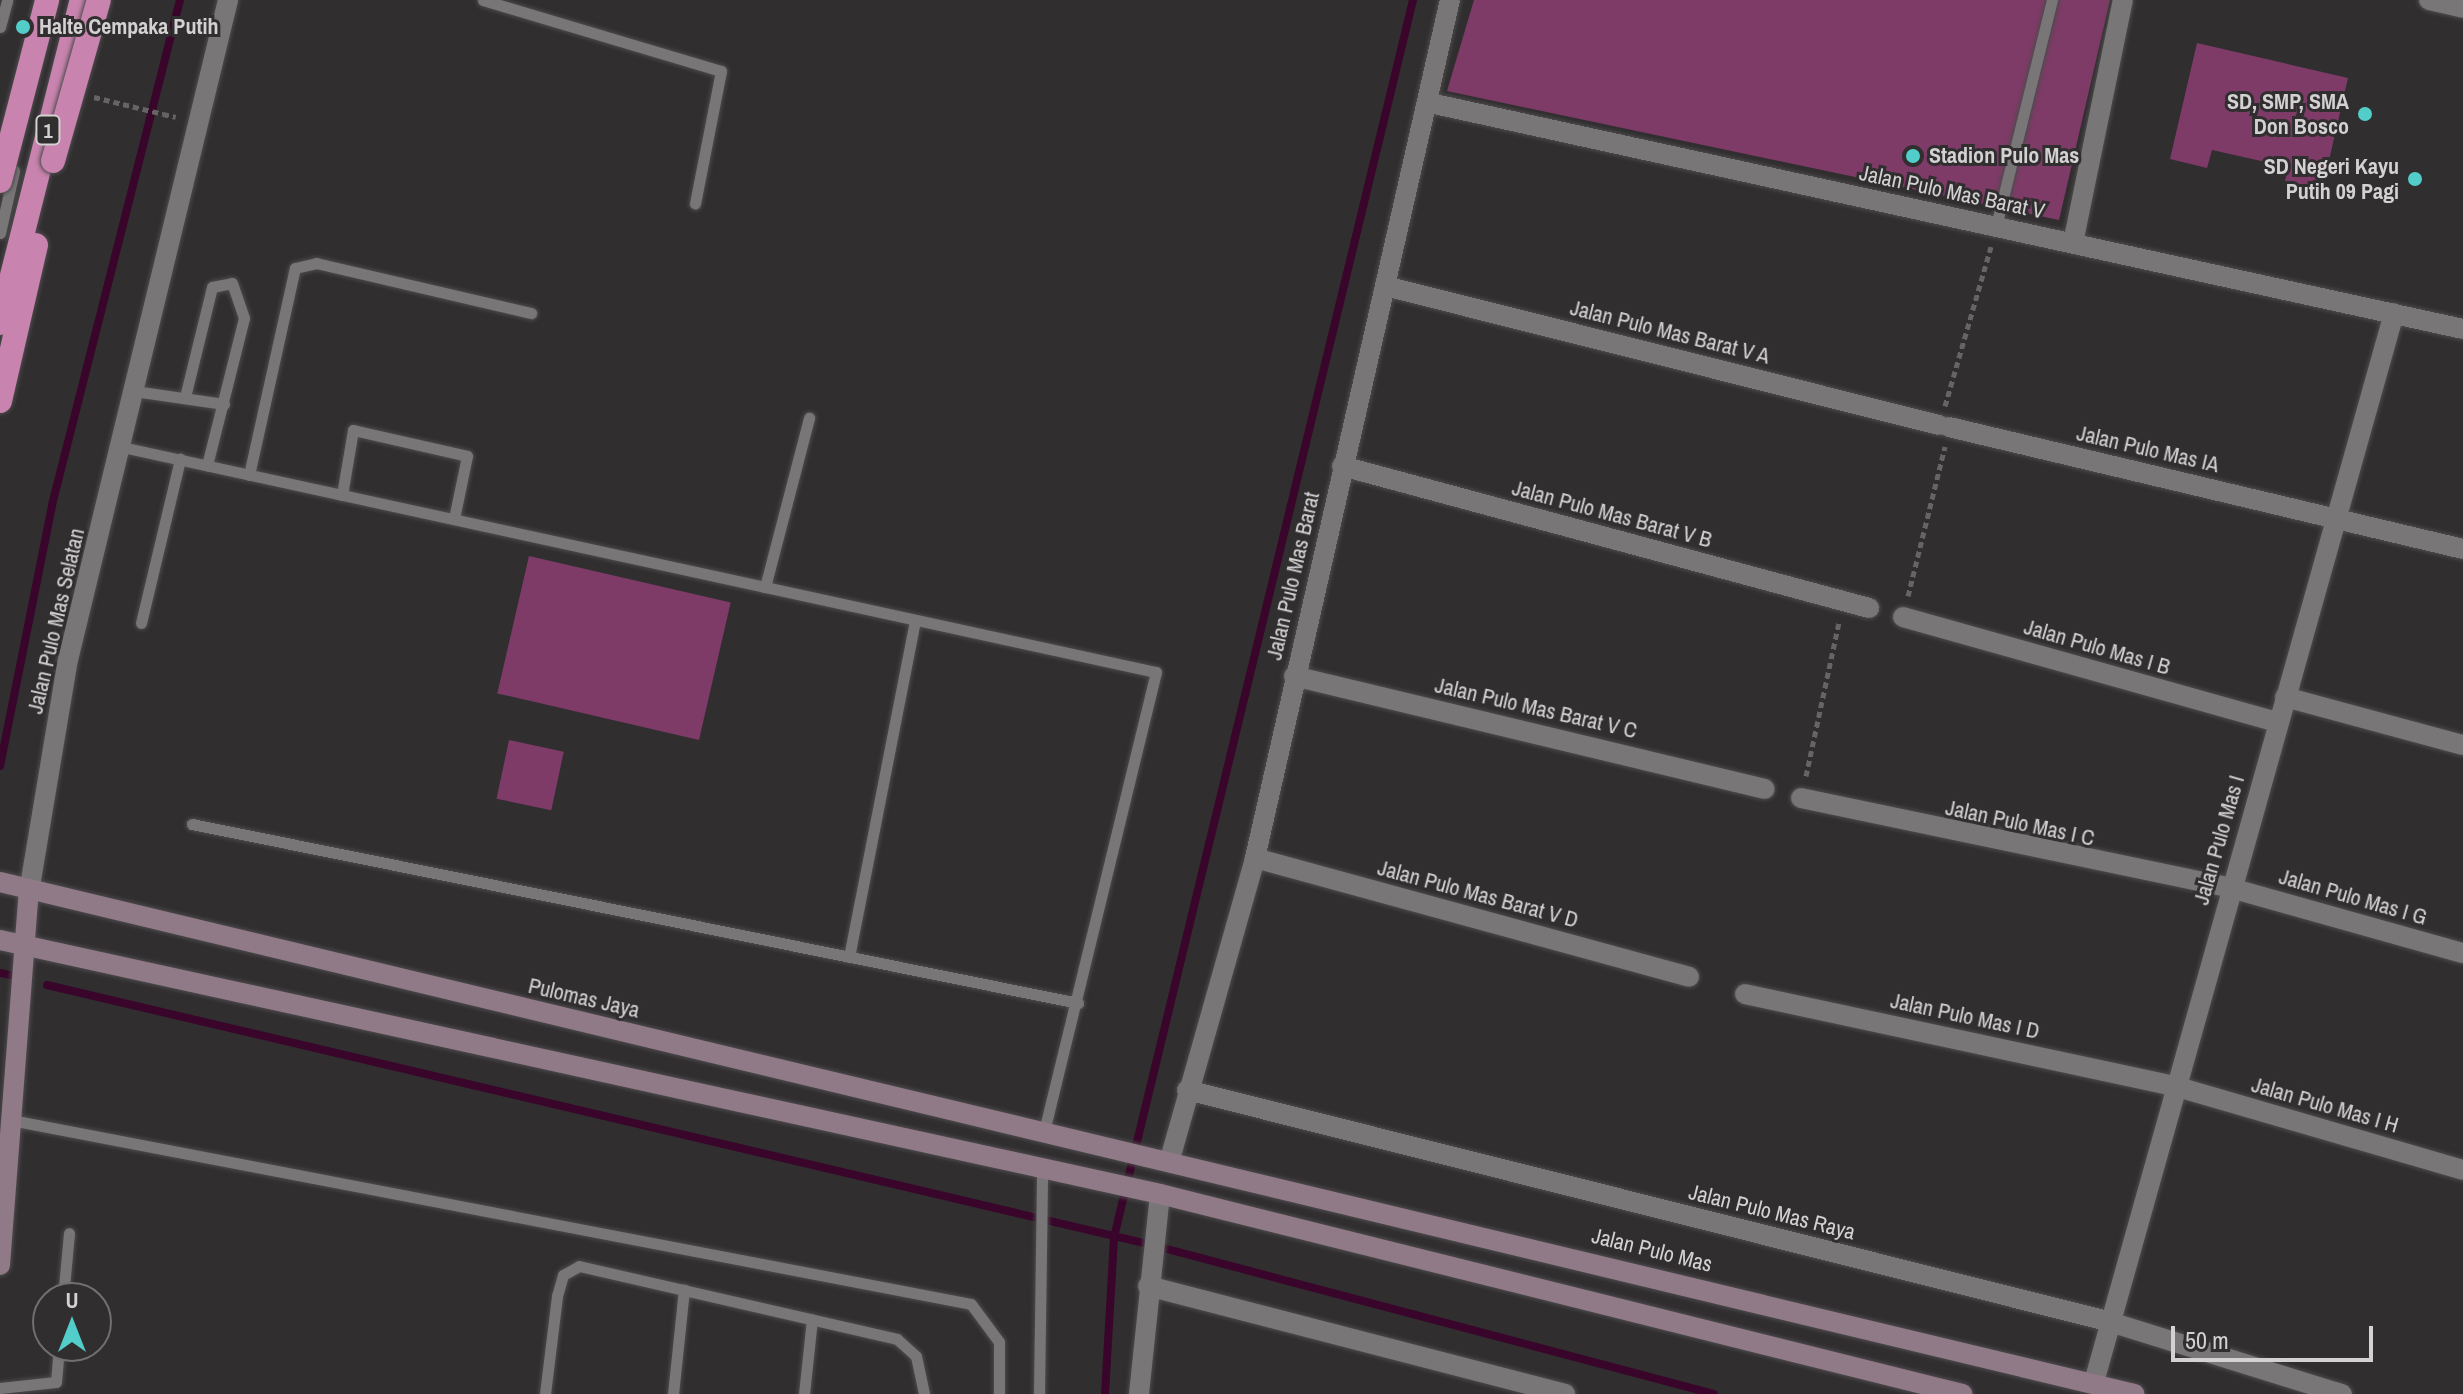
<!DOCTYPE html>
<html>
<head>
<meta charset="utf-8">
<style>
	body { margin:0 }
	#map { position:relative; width:2463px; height:1394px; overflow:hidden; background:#312e30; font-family:"Archivo Narrow",sans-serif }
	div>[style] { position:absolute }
	.green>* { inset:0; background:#7e3b67; transform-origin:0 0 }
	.stream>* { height:8px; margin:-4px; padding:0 4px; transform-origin:4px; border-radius:4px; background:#39052a }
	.path>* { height:5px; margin-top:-2.5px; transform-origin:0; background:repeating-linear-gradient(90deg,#676466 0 6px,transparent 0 10px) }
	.roads { filter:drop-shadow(0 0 2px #4d4b4c) drop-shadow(0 0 2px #4d4b4c) }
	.lane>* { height:11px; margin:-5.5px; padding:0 5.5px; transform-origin:5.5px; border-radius:5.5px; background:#797678 }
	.street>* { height:20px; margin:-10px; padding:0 10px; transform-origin:10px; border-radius:10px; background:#797678 }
	.secondary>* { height:20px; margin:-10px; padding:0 10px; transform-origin:10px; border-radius:10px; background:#917a88 }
	.highway>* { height:24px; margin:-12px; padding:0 12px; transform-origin:12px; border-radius:12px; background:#c883ae }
	.path-bridge>* { height:5px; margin-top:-2.5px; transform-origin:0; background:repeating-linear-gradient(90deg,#676466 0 6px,transparent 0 10px) }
	.bridges { filter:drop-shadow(0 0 2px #4d4b4c) drop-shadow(0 0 2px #4d4b4c) }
	.highway-bridge>* { height:24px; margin:-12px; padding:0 12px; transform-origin:12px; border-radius:12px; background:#c883ae }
	.dots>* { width:22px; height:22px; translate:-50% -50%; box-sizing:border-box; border:4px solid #312e30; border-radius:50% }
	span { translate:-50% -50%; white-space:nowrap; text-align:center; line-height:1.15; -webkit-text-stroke:6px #312e30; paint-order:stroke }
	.shield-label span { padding:2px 6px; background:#312e30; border:2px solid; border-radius:6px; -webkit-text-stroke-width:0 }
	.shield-label { font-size:20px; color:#d3d1d2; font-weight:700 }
	.poi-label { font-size:22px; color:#d3d1d2; font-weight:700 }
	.left { translate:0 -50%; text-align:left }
	.right { translate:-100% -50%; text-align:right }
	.street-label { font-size:22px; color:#d3d1d2 }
	.north { position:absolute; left:32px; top:1282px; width:80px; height:80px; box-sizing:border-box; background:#312e30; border:2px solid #726f71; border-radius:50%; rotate:0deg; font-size:22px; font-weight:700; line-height:32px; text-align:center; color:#d3d1d2 }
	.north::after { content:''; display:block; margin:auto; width:28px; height:36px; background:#53cdc9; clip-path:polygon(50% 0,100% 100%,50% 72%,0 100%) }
	.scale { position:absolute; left:2171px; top:1326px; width:202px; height:36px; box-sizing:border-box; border:4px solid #d3d1d2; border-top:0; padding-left:10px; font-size:24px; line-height:28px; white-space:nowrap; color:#d3d1d2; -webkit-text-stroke:6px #312e30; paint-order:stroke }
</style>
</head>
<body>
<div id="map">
	<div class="green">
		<i style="clip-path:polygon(1474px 0,2110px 0,2059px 220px,1447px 91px)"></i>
		<i style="clip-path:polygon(2197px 43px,2348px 78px,2321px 195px,2284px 186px,2288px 167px,2212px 150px,2207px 168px,2170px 159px)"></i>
		<i style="left:529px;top:556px;width:207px;height:141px;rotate:13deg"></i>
		<i style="left:509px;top:740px;width:56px;height:60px;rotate:12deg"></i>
	</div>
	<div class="stream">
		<i style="left:0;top:766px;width:266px;rotate:-78.7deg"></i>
		<i style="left:52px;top:505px;width:521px;rotate:-75.78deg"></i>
		<i style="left:0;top:973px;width:10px;rotate:11deg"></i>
		<i style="left:47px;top:985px;width:1135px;rotate:13.24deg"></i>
		<i style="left:1152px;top:1245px;width:581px;rotate:14.85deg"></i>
		<i style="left:1105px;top:1394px;width:157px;rotate:-86.7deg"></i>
		<i style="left:1114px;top:1237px;width:1273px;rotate:-76.41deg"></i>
	</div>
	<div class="path">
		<i style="left:163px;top:114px;width:13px;rotate:13deg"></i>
		<i style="left:1945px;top:406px;width:166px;rotate:-73.9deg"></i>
		<i style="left:1908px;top:596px;width:154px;rotate:-76.1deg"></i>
		<i style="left:1806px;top:776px;width:157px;rotate:-77.9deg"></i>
	</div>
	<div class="roads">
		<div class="lane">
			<i style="left:483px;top:0;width:248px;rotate:16.6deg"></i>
			<i style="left:721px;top:71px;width:135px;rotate:101.1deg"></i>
			<i style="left:0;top:27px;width:28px;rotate:-75deg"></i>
			<i style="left:1996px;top:226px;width:233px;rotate:-76.1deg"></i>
			<i style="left:0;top:233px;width:64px;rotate:-77.3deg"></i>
			<i style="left:134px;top:391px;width:91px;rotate:8.2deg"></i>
			<i style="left:185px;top:397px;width:113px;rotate:-76.2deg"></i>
			<i style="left:212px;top:287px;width:20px;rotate:-11deg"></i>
			<i style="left:232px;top:283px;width:37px;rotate:71deg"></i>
			<i style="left:244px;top:318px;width:152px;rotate:104.1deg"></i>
			<i style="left:122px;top:447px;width:1058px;rotate:12.28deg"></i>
			<i style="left:1156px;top:672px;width:472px;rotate:103.7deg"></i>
			<i style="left:249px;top:475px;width:212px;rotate:-77.5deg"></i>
			<i style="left:295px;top:268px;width:22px;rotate:-13deg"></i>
			<i style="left:316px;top:263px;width:221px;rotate:13.1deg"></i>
			<i style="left:342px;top:495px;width:66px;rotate:-80.4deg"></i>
			<i style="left:353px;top:430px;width:117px;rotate:12.8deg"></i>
			<i style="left:467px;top:456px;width:64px;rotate:101.7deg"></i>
			<i style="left:765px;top:587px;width:175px;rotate:-75.4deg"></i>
			<i style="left:141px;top:623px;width:169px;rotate:-76.6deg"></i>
			<i style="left:192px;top:824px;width:904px;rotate:11.42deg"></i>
			<i style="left:849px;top:957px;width:343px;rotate:-78.9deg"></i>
			<i style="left:11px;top:1120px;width:977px;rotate:10.85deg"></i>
			<i style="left:971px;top:1304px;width:47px;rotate:53.6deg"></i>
			<i style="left:999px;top:1342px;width:52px;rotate:90deg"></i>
			<i style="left:63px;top:1298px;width:65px;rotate:-84.7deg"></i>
			<i style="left:0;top:1388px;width:56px;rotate:-6.1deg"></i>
			<i style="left:56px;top:1382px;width:36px;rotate:-85deg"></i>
			<i style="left:545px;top:1394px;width:99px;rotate:-83deg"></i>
			<i style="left:557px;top:1296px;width:22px;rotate:-74deg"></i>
			<i style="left:563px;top:1275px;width:18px;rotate:-29deg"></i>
			<i style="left:579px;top:1266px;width:326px;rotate:12.9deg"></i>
			<i style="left:897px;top:1339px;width:25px;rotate:42deg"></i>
			<i style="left:916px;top:1356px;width:39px;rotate:78deg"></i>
			<i style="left:673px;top:1394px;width:105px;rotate:-84deg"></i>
			<i style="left:804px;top:1394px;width:75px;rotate:-83.9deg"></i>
			<i style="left:1039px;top:1394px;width:226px;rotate:-89.2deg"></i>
		</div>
		<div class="street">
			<i style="left:2429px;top:0;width:35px;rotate:13deg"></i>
			<i style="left:1430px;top:103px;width:1057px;rotate:12.34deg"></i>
			<i style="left:2073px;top:243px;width:248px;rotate:-78.4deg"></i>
			<i style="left:1389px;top:287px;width:567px;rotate:14.09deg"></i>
			<i style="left:1949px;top:427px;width:528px;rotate:13.35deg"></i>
			<i style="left:1342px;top:466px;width:546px;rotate:15.08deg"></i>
			<i style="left:1903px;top:617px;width:388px;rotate:15.7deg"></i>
			<i style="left:1294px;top:676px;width:484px;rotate:13.5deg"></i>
			<i style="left:2285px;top:697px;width:184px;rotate:15.1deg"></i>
			<i style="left:1801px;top:798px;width:439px;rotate:11.8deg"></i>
			<i style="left:2231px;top:888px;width:241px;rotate:15.7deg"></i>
			<i style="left:1255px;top:858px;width:450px;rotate:15.3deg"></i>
			<i style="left:29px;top:892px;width:235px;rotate:-80.5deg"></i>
			<i style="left:68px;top:660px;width:679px;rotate:-76.37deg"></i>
			<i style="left:1745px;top:994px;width:439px;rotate:12.1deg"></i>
			<i style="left:2174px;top:1086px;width:301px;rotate:16.2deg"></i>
			<i style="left:1187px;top:1090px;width:949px;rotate:14.09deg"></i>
			<i style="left:2107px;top:1321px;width:246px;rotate:17.3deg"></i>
			<i style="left:1170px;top:1159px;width:313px;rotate:-74.2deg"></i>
			<i style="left:1255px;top:858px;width:880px;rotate:-77.2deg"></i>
			<i style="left:1148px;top:1286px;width:431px;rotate:14.5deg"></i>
			<i style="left:2094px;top:1382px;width:1110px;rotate:-74.32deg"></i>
			<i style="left:1139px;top:1394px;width:201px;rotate:-84deg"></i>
		</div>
		<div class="secondary">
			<i style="left:0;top:882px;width:2195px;rotate:13.49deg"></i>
			<i style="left:0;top:940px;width:1187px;rotate:12.35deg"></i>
			<i style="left:1160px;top:1194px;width:827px;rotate:14deg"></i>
			<i style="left:0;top:1265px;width:374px;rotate:-85.6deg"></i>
		</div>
		<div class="highway">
			<i style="left:0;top:323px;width:333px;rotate:-75.8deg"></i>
			<i style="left:0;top:401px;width:160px;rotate:-77deg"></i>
		</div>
	</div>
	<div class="path-bridge">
		<i style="left:94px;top:97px;width:71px;rotate:13.8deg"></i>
	</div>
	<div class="bridges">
		<div class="highway-bridge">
			<i style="left:53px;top:161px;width:167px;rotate:-74.1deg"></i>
			<i style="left:0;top:181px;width:187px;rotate:-75.4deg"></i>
		</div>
	</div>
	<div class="dots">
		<i style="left:23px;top:27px;background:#53cdc9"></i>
		<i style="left:2365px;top:114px;background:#53cdc9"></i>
		<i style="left:1913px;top:156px;background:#53cdc9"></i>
		<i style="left:2415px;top:179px;background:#53cdc9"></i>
	</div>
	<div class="shield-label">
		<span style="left:48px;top:130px">1</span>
	</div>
	<div class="poi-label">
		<span class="left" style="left:39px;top:27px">Halte Cempaka Putih</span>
		<span class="right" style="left:2349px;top:114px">SD, SMP, SMA<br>Don Bosco</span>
		<span class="left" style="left:1929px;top:156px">Stadion Pulo Mas</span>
		<span class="right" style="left:2399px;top:179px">SD Negeri Kayu<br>Putih 09 Pagi</span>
	</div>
	<div class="street-label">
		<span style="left:1952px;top:192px;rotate:12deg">Jalan Pulo Mas Barat V</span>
		<span style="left:1670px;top:332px;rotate:14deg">Jalan Pulo Mas Barat V A</span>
		<span style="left:2148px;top:449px;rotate:13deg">Jalan Pulo Mas IA</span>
		<span style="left:1612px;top:514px;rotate:15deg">Jalan Pulo Mas Barat V B</span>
		<span style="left:1293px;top:576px;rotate:-77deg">Jalan Pulo Mas Barat</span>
		<span style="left:56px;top:621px;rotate:-77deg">Jalan Pulo Mas Selatan</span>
		<span style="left:2097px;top:647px;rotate:16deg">Jalan Pulo Mas I B</span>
		<span style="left:1536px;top:708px;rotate:13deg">Jalan Pulo Mas Barat V C</span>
		<span style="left:2020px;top:823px;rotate:12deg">Jalan Pulo Mas I C</span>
		<span style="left:2219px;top:840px;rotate:-74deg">Jalan Pulo Mas I</span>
		<span style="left:1478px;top:894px;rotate:15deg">Jalan Pulo Mas Barat V D</span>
		<span style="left:2353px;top:897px;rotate:16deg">Jalan Pulo Mas I G</span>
		<span style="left:584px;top:998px;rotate:13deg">Pulomas Jaya</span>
		<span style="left:1965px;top:1016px;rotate:12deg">Jalan Pulo Mas I D</span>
		<span style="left:2325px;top:1105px;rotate:16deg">Jalan Pulo Mas I H</span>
		<span style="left:1772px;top:1212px;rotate:14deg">Jalan Pulo Mas Raya</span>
		<span style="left:1652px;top:1250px;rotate:14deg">Jalan Pulo Mas</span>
	</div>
	<div class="north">U</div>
	<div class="scale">50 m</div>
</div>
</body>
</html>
